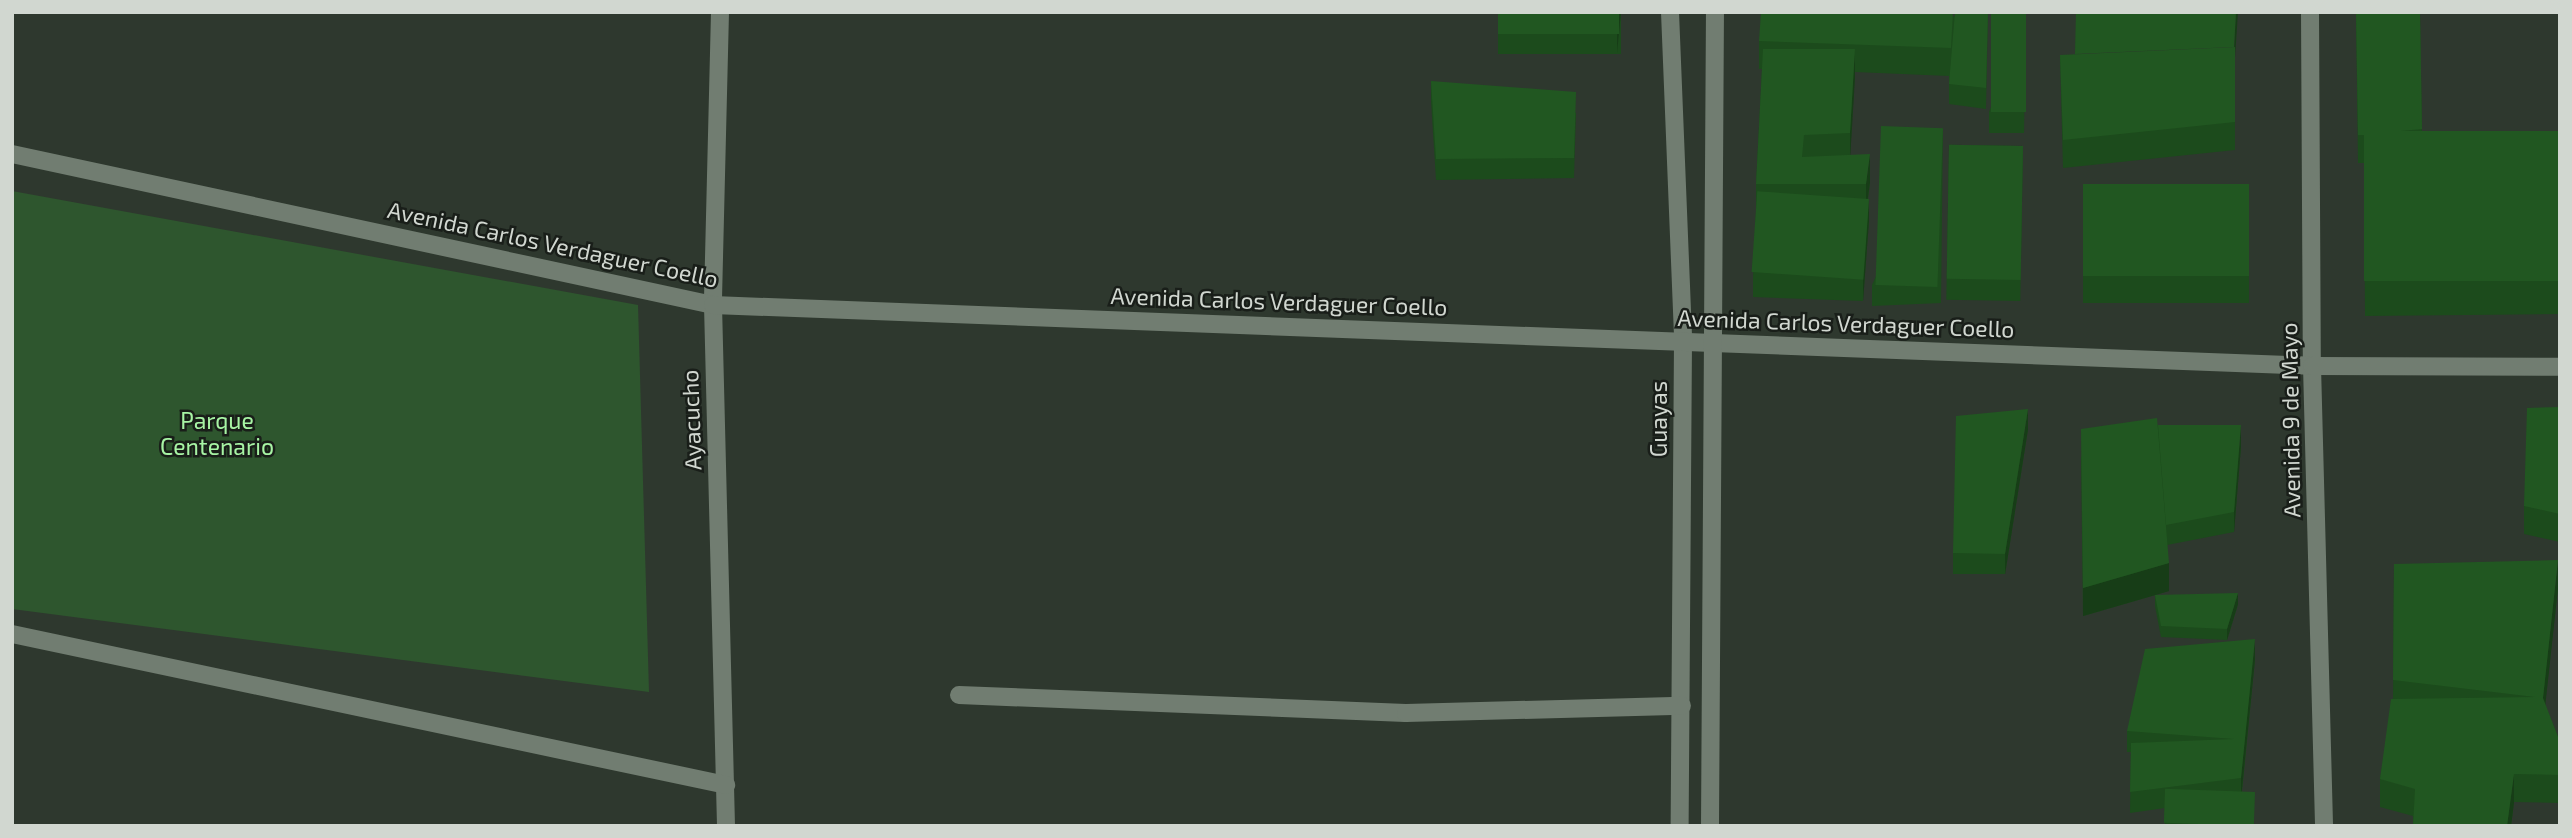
<!DOCTYPE html>
<html>
<head>
<meta charset="utf-8">
<style>
	body { margin:0 }
	#map { position:relative; width:2572px; height:838px; overflow:hidden; background:#2e382e; font-family:"Exo 2",sans-serif }
	div>[style] { position:absolute }
	.green>* { inset:0; background:#2e562e }
	.minor>* { height:18px; margin:-9px; padding:0 9px; transform-origin:9px; border-radius:9px; background:#717d71 }
	.wall>* { inset:0; background:#1c4b1c; transform-origin:0 0 }
	.shaded-wall>* { inset:0; background:#173d17 }
	.building>* { inset:0; background:#215721; transform-origin:0 0 }
	span { translate:-50% -50%; white-space:nowrap; text-align:center; line-height:1.15; -webkit-text-stroke:5px #191e19; paint-order:stroke }
	.street-label { font-size:23px; color:#d1d7d0 }
	.park-label { font-size:23px; color:#a7f4a4 }
	.frame { position:absolute; inset:0; border:14px solid #d1d7d0; pointer-events:none }
</style>
</head>
<body>
<div id="map">
	<div class="green">
		<i style="clip-path:polygon(12px 191px,638px 305px,649px 692px,12px 609px)"></i>
	</div>
	<div class="minor">
		<i style="left:720px;top:12px;width:293px;rotate:91.4deg"></i>
		<i style="left:713px;top:305px;width:521px;rotate:88.57deg"></i>
		<i style="left:1670px;top:12px;width:329px;rotate:87.7deg"></i>
		<i style="left:1683px;top:341px;width:485px;rotate:90.4deg"></i>
		<i style="left:2310px;top:12px;width:354px;rotate:89.7deg"></i>
		<i style="left:2312px;top:366px;width:460px;rotate:88.5deg"></i>
		<i style="left:12px;top:154px;width:717px;rotate:12.16deg"></i>
		<i style="left:713px;top:305px;width:1600px;rotate:2.18deg"></i>
		<i style="left:2312px;top:366px;width:248px;rotate:0.2deg"></i>
		<i style="left:12px;top:634px;width:730px;rotate:11.94deg"></i>
		<i style="left:959px;top:695px;width:447px;rotate:2.3deg"></i>
		<i style="left:1406px;top:713px;width:276px;rotate:-1.5deg"></i>
		<i style="left:1710px;top:826px;width:814px;rotate:-89.65deg"></i>
	</div>
	<div class="wall">
		<i style="left:1498px;top:12px;width:123px;height:42px"></i>
		<i style="clip-path:polygon(1988px 12px,1986px 109px,1949px 104px,1949px 76px,1855px 72px,1850px 155px,1870px 182px,1868px 199px,1869px 220px,1863px 301px,1753px 297px,1753px 277px,1756px 212px,1756px 184px,1762px 69px,1759px 69px,1759px 41px)"></i>
		<i style="clip-path:polygon(2026px 12px,2024px 133px,1989px 133px,1989px 112px)"></i>
		<i style="clip-path:polygon(2356px 12px,2420px 12px,2422px 133px,2560px 131px,2560px 314px,2365px 316px,2364px 163px,2358px 163px)"></i>
		<i style="clip-path:polygon(2235px 53px,2235px 150px,2063px 168px,2060px 55px)"></i>
		<i style="clip-path:polygon(1431px 81px,1576px 113px,1574px 178px,1436px 180px,1431px 101px)"></i>
		<i style="clip-path:polygon(1943px 128px,1941px 303px,1872px 306px,1872px 285px)"></i>
		<i style="left:2023px;top:146px;width:155px;height:74px;rotate:91deg"></i>
		<i style="left:2249px;top:184px;width:119px;height:166px;rotate:90deg"></i>
		<i style="clip-path:polygon(2560px 407px,2560px 542px,2524px 534px,2524px 506px)"></i>
		<i style="clip-path:polygon(2158px 425px,2241px 446px,2234px 532px,2167px 545px,2169px 591px,2083px 616px,2081px 457px)"></i>
		<i style="clip-path:polygon(2028px 429px,2005px 574px,1953px 574px,1953px 553px)"></i>
		<i style="clip-path:polygon(2394px 564px,2558px 588px,2545px 704px,2560px 742px,2560px 803px,2514px 802px,2511px 826px,2413px 826px,2413px 816px,2380px 807px,2380px 779px,2393px 699px)"></i>
		<i style="clip-path:polygon(2155px 595px,2238px 604px,2227px 640px,2161px 637px,2155px 606px)"></i>
		<i style="clip-path:polygon(2255px 659px,2242px 792px,2255px 826px,2165px 826px,2165px 808px,2130px 813px,2131px 752px,2127px 752px,2127px 731px)"></i>
	</div>
	<div class="shaded-wall">
		<i style="clip-path:polygon(1619px 12px,1621px 12px,1617px 53px,1617px 33px)"></i>
		<i style="clip-path:polygon(2236px 12px,2238px 12px,2234px 72px,2234px 51px)"></i>
		<i style="clip-path:polygon(1855px 49px,1855px 77px,1850px 160px,1850px 133px)"></i>
		<i style="clip-path:polygon(1870px 154px,1870px 182px,1866px 211px,1866px 184px)"></i>
		<i style="clip-path:polygon(1869px 199px,1869px 220px,1863px 301px,1863px 280px)"></i>
		<i style="clip-path:polygon(2028px 409px,2028px 429px,2005px 574px,2005px 554px)"></i>
		<i style="clip-path:polygon(2241px 425px,2241px 446px,2234px 532px,2234px 512px)"></i>
		<i style="clip-path:polygon(2558px 560px,2558px 588px,2543px 726px,2543px 698px)"></i>
		<i style="clip-path:polygon(2169px 563px,2169px 591px,2083px 616px,2083px 588px)"></i>
		<i style="clip-path:polygon(2238px 593px,2238px 604px,2227px 640px,2227px 629px)"></i>
		<i style="clip-path:polygon(2255px 639px,2255px 659px,2241px 798px,2241px 778px)"></i>
		<i style="clip-path:polygon(2514px 774px,2514px 802px,2511px 826px,2507px 826px)"></i>
	</div>
	<div class="building">
		<i style="left:1498px;top:12px;width:121px;height:22px"></i>
		<i style="clip-path:polygon(1761px 12px,1953px 12px,1951px 48px,1759px 41px)"></i>
		<i style="clip-path:polygon(1955px 12px,1988px 12px,1986px 88px,1949px 84px)"></i>
		<i style="left:1991px;top:12px;width:35px;height:100px"></i>
		<i style="clip-path:polygon(2076px 12px,2236px 12px,2234px 47px,2075px 54px)"></i>
		<i style="clip-path:polygon(2356px 12px,2420px 12px,2422px 129px,2380px 133px,2364px 134px,2364px 135px,2358px 135px)"></i>
		<i style="clip-path:polygon(2235px 47px,2235px 122px,2063px 140px,2060px 55px)"></i>
		<i style="clip-path:polygon(1763px 49px,1855px 49px,1850px 133px,1804px 135px,1802px 157px,1870px 154px,1866px 184px,1756px 184px)"></i>
		<i style="clip-path:polygon(1431px 81px,1576px 92px,1574px 158px,1436px 159px)"></i>
		<i style="left:1881px;top:126px;width:62px;height:159px;rotate:2deg"></i>
		<i style="left:2560px;top:131px;width:150px;height:196px;rotate:90deg"></i>
		<i style="left:2023px;top:146px;width:134px;height:74px;rotate:91deg"></i>
		<i style="left:2249px;top:184px;width:92px;height:166px;rotate:90deg"></i>
		<i style="left:1869px;top:199px;width:81px;height:112px;rotate:94deg"></i>
		<i style="clip-path:polygon(2560px 407px,2560px 514px,2524px 506px,2527px 408px)"></i>
		<i style="clip-path:polygon(2028px 409px,2005px 554px,1953px 553px,1956px 416px)"></i>
		<i style="clip-path:polygon(2157px 418px,2169px 563px,2083px 588px,2081px 429px)"></i>
		<i style="clip-path:polygon(2158px 425px,2241px 425px,2234px 512px,2166px 525px)"></i>
		<i style="clip-path:polygon(2558px 560px,2543px 698px,2560px 742px,2560px 775px,2514px 774px,2507px 826px,2413px 826px,2415px 789px,2380px 779px,2391px 699px,2535px 697px,2393px 680px,2394px 564px)"></i>
		<i style="clip-path:polygon(2238px 593px,2227px 629px,2161px 626px,2155px 595px)"></i>
		<i style="clip-path:polygon(2255px 639px,2241px 778px,2130px 792px,2131px 743px,2234px 739px,2127px 731px,2145px 649px)"></i>
		<i style="left:2255px;top:792px;width:34px;height:90px;rotate:92deg"></i>
	</div>
	<div class="street-label">
		<span style="left:553px;top:244px;rotate:12deg">Avenida Carlos Verdaguer Coello</span>
		<span style="left:1279px;top:301px;rotate:2deg">Avenida Carlos Verdaguer Coello</span>
		<span style="left:1846px;top:323px;rotate:2deg">Avenida Carlos Verdaguer Coello</span>
		<span style="left:1658px;top:419px;rotate:-90deg">Guayas</span>
		<span style="left:691px;top:420px;rotate:-92deg">Ayacucho</span>
		<span style="left:2290px;top:420px;rotate:-91deg">Avenida 9 de Mayo</span>
	</div>
	<div class="park-label">
		<span style="left:217px;top:433px">Parque<br>Centenario</span>
	</div>
	<div class="frame"></div>
</div>
</body>
</html>
